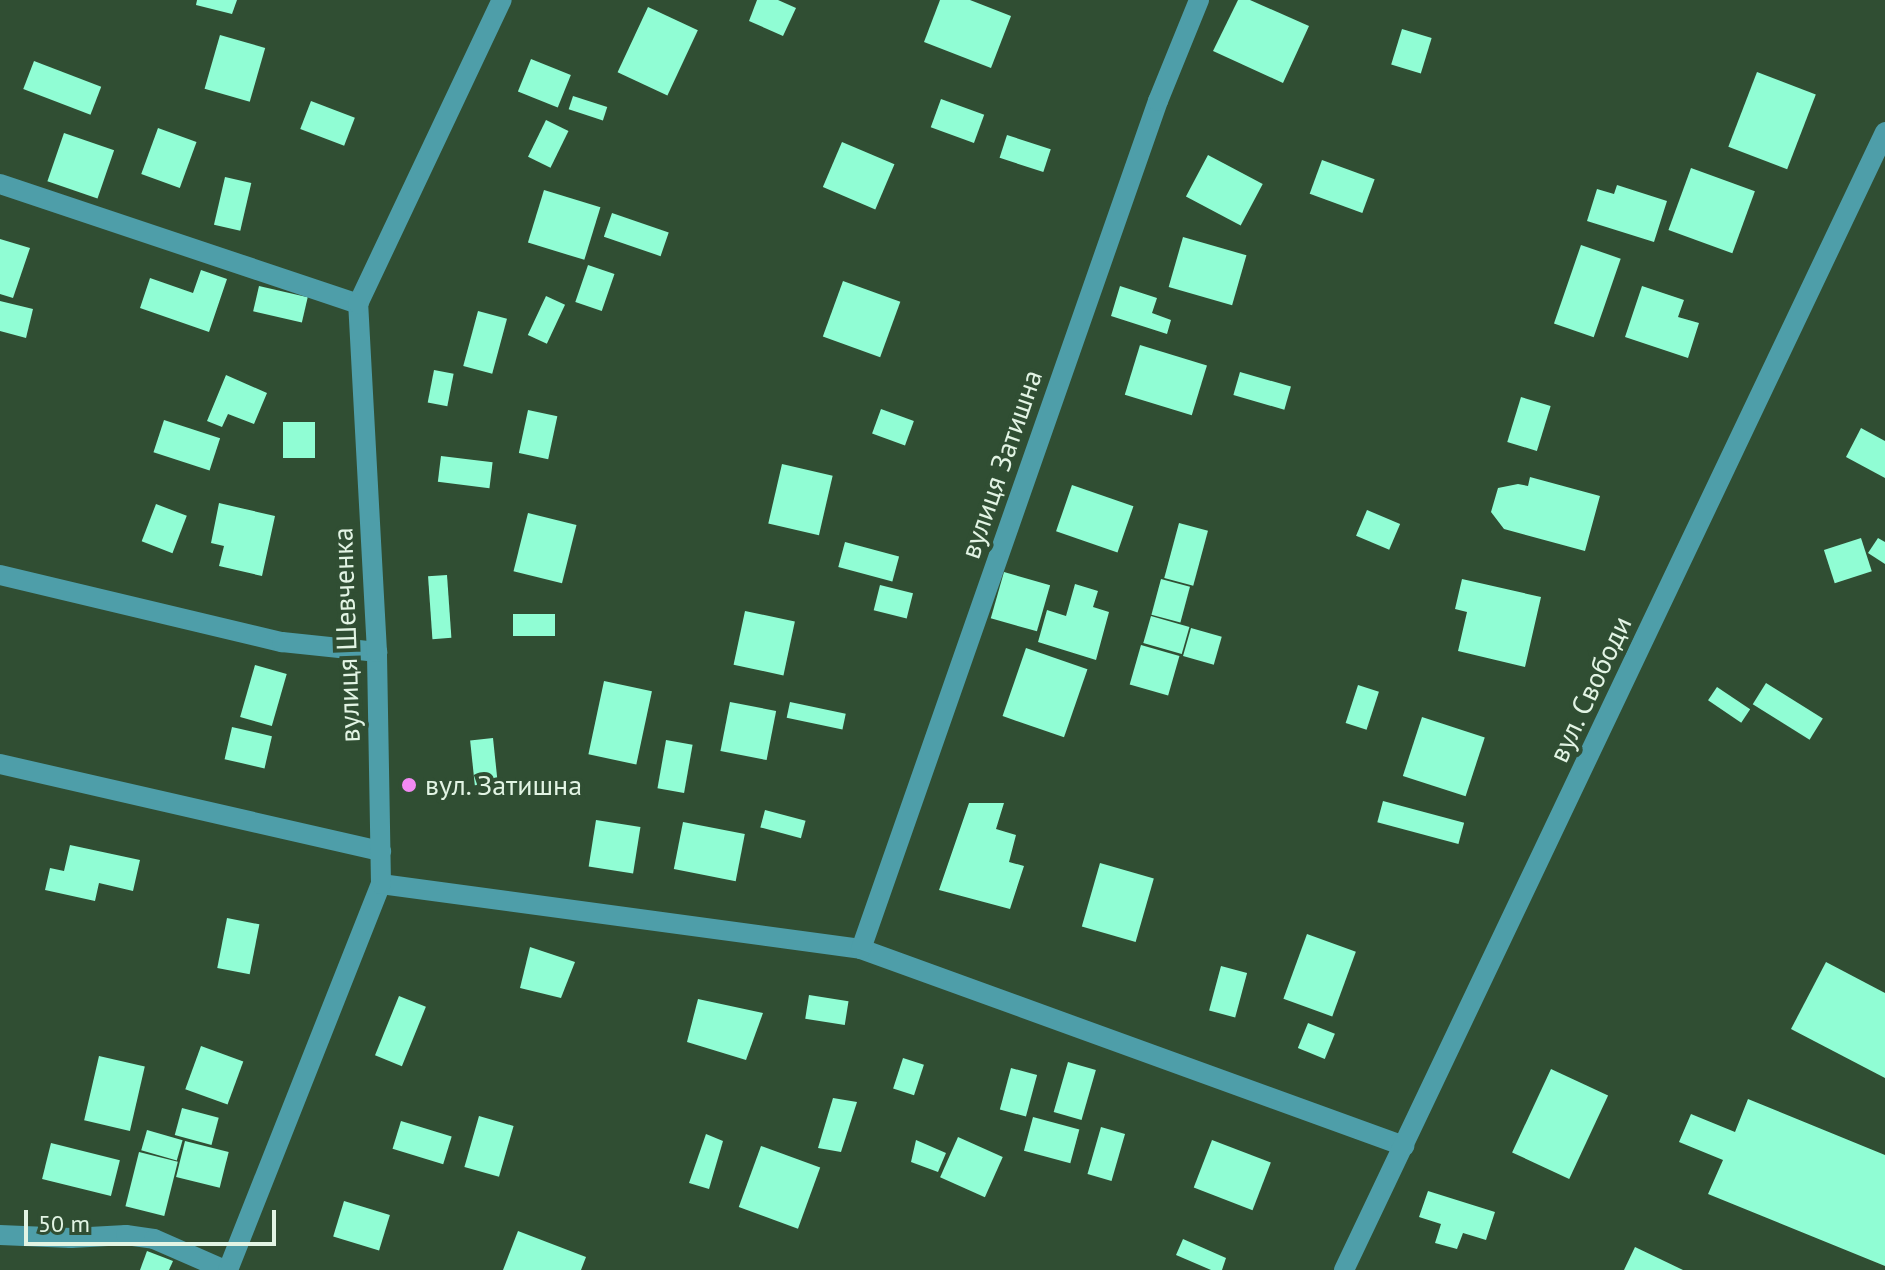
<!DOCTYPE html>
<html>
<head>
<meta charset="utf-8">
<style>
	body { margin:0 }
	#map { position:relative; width:1885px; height:1270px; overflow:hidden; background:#304e33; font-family:"PT Sans",sans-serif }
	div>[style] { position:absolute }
	.building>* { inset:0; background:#90fdd4; transform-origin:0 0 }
	.minor>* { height:20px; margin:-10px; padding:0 10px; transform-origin:10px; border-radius:10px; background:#4e9ea9 }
	.dots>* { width:22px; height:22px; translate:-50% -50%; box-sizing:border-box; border:4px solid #304e33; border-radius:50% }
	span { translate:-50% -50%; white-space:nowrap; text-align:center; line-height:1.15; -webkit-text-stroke:8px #304e33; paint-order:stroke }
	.street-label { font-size:28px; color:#e2f4e4 }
	.poi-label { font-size:28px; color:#e2f4e4 }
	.left { translate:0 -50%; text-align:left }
	.scale { position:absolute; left:24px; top:1210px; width:252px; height:36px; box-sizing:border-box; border:4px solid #e2f4e4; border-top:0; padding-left:10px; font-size:24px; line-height:28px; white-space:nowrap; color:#e2f4e4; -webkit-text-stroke:6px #304e33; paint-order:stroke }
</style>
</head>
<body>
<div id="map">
	<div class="building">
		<i style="clip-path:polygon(197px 0,237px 0,232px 14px,196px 5px)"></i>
		<i style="clip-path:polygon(757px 0,778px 0,796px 8px,783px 36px,749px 21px)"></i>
		<i style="clip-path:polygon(940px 0,970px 0,1011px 16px,991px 68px,924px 42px)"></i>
		<i style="clip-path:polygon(1238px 0,1250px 0,1309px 26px,1283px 83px,1213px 51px)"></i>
		<i style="left:648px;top:7px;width:55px;height:72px;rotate:25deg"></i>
		<i style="left:1402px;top:29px;width:31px;height:37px;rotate:17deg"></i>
		<i style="left:220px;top:35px;width:47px;height:56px;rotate:16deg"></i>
		<i style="left:531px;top:59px;width:43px;height:35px;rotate:22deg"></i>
		<i style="left:34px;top:61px;width:72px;height:30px;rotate:21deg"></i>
		<i style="left:1757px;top:72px;width:63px;height:80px;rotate:21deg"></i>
		<i style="left:573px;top:96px;width:36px;height:14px;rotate:18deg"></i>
		<i style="left:941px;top:99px;width:46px;height:30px;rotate:20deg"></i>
		<i style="left:311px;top:101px;width:47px;height:30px;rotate:21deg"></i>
		<i style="left:546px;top:120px;width:25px;height:41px;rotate:26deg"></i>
		<i style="left:158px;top:128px;width:41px;height:49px;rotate:20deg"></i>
		<i style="left:64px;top:133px;width:53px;height:51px;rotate:19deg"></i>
		<i style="left:1007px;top:135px;width:46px;height:24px;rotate:18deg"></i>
		<i style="left:842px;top:142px;width:57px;height:49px;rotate:23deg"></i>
		<i style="left:1208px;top:155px;width:62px;height:47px;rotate:28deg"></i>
		<i style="left:1322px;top:160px;width:56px;height:36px;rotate:20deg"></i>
		<i style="left:1691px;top:168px;width:68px;height:66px;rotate:20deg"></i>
		<i style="left:225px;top:177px;width:27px;height:49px;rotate:13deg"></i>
		<i style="clip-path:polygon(1617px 185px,1667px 201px,1654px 242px,1587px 221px,1597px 189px,1614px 194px)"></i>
		<i style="left:544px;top:190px;width:59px;height:55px;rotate:17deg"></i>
		<i style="left:612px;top:213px;width:60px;height:25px;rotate:19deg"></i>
		<i style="left:1183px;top:237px;width:66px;height:52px;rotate:16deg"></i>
		<i style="clip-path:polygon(0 239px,30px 248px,13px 298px,0 294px)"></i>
		<i style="left:1581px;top:245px;width:42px;height:83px;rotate:19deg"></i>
		<i style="left:588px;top:265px;width:28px;height:39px;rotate:19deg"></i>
		<i style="clip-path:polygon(201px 270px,227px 279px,209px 332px,140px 308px,150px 278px,193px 293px)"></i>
		<i style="left:843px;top:281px;width:61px;height:59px;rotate:20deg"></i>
		<i style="left:259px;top:286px;width:50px;height:26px;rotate:13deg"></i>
		<i style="clip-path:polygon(1120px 286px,1157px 298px,1152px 313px,1171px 320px,1167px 334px,1111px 316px)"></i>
		<i style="clip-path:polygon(1642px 286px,1684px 300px,1678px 317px,1699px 323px,1688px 358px,1625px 337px)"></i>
		<i style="left:546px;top:296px;width:21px;height:43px;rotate:25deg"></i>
		<i style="clip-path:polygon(0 301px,33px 309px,26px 338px,0 331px)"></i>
		<i style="left:478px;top:311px;width:30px;height:57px;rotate:15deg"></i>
		<i style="left:1140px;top:345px;width:70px;height:52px;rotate:17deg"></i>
		<i style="left:434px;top:370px;width:20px;height:33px;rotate:11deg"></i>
		<i style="left:1240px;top:372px;width:53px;height:24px;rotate:16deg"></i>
		<i style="clip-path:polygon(226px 375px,267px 393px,254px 424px,228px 414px,222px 427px,207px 421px)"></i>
		<i style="left:1521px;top:397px;width:31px;height:47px;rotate:17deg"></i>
		<i style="left:881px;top:409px;width:35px;height:26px;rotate:20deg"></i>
		<i style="left:528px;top:410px;width:30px;height:44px;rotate:12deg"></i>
		<i style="left:164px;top:420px;width:59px;height:34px;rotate:18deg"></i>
		<i style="left:283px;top:422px;width:32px;height:36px"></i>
		<i style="clip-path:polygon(1861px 428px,1885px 441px,1885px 478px,1846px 457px)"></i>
		<i style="left:441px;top:456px;width:52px;height:26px;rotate:7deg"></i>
		<i style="left:782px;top:464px;width:52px;height:61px;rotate:13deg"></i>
		<i style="clip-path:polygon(1530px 477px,1600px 496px,1585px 551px,1504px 529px,1491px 512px,1498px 488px,1518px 484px,1528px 486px)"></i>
		<i style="left:1072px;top:485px;width:65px;height:49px;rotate:19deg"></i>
		<i style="clip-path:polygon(219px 503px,275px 516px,262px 576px,219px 566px,224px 546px,211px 543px)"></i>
		<i style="left:156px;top:504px;width:33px;height:40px;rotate:21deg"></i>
		<i style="left:1367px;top:510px;width:36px;height:28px;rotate:23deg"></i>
		<i style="left:528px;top:513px;width:50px;height:60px;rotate:14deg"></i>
		<i style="left:1179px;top:523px;width:30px;height:57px;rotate:15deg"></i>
		<i style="left:1861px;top:538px;width:35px;height:39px;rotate:72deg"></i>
		<i style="clip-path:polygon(1878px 538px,1885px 542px,1885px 564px,1868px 553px)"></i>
		<i style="left:845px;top:542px;width:56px;height:26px;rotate:15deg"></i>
		<i style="left:1004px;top:572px;width:48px;height:48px;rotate:16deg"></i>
		<i style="left:447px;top:575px;width:63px;height:19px;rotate:86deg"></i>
		<i style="left:1161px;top:579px;width:30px;height:37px;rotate:15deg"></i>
		<i style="clip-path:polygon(1462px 579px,1541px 597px,1525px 667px,1458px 651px,1467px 612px,1455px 609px)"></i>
		<i style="clip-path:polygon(1075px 584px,1098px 591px,1093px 607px,1109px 612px,1096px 660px,1038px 642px,1047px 610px,1066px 616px)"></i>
		<i style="left:880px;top:585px;width:34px;height:26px;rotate:14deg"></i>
		<i style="left:745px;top:611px;width:51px;height:55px;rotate:12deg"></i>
		<i style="left:513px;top:614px;width:42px;height:22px"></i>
		<i style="left:1151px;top:616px;width:40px;height:28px;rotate:16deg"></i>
		<i style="left:1191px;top:628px;width:32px;height:29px;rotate:16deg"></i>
		<i style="left:1141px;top:645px;width:40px;height:41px;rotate:16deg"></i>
		<i style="left:1026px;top:648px;width:65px;height:72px;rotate:19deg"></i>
		<i style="left:255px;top:665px;width:33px;height:54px;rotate:16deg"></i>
		<i style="left:604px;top:681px;width:49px;height:75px;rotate:12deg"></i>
		<i style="left:1766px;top:683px;width:67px;height:25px;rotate:32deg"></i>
		<i style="left:1358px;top:685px;width:22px;height:40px;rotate:18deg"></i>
		<i style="left:1717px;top:687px;width:40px;height:16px;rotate:34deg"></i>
		<i style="left:730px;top:702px;width:47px;height:50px;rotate:11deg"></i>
		<i style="left:790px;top:702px;width:57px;height:16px;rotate:12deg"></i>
		<i style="left:1422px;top:717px;width:66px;height:62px;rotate:18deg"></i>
		<i style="left:232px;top:727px;width:41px;height:33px;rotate:13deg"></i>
		<i style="left:493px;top:738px;width:45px;height:23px;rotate:84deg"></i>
		<i style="left:666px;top:740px;width:27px;height:49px;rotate:10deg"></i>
		<i style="left:1383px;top:801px;width:84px;height:22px;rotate:15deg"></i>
		<i style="clip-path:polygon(969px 803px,1004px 803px,996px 829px,1016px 835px,1009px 862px,1024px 866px,1010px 909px,939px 890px)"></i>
		<i style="left:765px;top:810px;width:42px;height:18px;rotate:15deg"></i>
		<i style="left:596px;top:820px;width:45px;height:47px;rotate:9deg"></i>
		<i style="left:683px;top:822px;width:63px;height:48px;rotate:11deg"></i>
		<i style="clip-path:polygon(70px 845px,140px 860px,133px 891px,99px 883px,95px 901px,45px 890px,50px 868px,64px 871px)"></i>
		<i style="left:1100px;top:863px;width:56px;height:66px;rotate:16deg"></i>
		<i style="left:227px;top:918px;width:33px;height:51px;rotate:11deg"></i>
		<i style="left:1307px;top:934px;width:52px;height:69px;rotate:20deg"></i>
		<i style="clip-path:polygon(530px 947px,575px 962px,561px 998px,520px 988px)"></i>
		<i style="clip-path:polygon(1826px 962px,1885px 993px,1885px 1078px,1791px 1029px)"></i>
		<i style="left:1221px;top:966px;width:27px;height:46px;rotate:15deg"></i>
		<i style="left:809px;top:995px;width:40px;height:24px;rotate:9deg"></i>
		<i style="left:399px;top:996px;width:29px;height:64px;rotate:22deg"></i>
		<i style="clip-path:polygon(698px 999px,763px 1013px,746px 1060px,687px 1042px)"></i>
		<i style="left:1308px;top:1023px;width:29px;height:27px;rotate:22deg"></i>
		<i style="left:201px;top:1046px;width:45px;height:46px;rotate:20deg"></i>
		<i style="left:99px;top:1056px;width:47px;height:66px;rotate:13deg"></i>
		<i style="left:903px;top:1058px;width:22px;height:32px;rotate:18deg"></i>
		<i style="left:1068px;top:1062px;width:29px;height:52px;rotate:16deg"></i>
		<i style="left:1011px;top:1068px;width:27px;height:43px;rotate:15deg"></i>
		<i style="left:1551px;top:1069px;width:63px;height:92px;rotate:25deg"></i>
		<i style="clip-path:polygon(833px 1098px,857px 1102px,841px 1152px,818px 1148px)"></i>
		<i style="clip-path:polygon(1748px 1099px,1885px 1155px,1885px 1266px,1708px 1194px,1723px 1160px,1679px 1142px,1691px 1114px,1735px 1132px)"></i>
		<i style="left:182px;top:1108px;width:38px;height:28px;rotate:15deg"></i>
		<i style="left:479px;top:1116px;width:36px;height:53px;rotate:16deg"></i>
		<i style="left:1033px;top:1117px;width:48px;height:35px;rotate:15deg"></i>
		<i style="left:401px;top:1121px;width:53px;height:29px;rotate:17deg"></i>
		<i style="left:1101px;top:1127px;width:25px;height:49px;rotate:16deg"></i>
		<i style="left:147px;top:1130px;width:37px;height:21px;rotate:16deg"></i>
		<i style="clip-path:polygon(706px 1134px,723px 1141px,709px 1189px,689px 1183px)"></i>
		<i style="left:958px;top:1137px;width:49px;height:44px;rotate:24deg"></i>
		<i style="clip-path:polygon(916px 1140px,946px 1153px,938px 1172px,911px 1162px)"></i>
		<i style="left:1212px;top:1140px;width:63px;height:51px;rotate:21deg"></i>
		<i style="left:185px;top:1141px;width:45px;height:37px;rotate:14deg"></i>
		<i style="left:51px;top:1143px;width:71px;height:37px;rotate:14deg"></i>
		<i style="left:761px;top:1146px;width:63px;height:65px;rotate:20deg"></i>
		<i style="left:139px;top:1152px;width:40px;height:56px;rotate:14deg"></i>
		<i style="clip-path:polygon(1428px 1191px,1495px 1212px,1486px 1240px,1463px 1233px,1457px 1249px,1435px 1243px,1441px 1224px,1419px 1217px)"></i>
		<i style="left:344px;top:1201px;width:48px;height:37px;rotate:17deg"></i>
		<i style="clip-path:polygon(518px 1231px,586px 1257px,581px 1270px,503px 1270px)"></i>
		<i style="clip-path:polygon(1183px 1239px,1226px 1258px,1222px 1270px,1211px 1270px,1176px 1255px)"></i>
		<i style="clip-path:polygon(1635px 1247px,1683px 1270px,1624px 1270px)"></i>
		<i style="clip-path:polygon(147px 1251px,173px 1261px,169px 1270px,140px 1270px)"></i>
	</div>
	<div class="minor">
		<i style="left:0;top:184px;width:378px;rotate:18.5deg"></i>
		<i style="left:0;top:575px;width:290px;rotate:13.4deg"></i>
		<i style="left:282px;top:642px;width:96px;rotate:6deg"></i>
		<i style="left:0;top:764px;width:391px;rotate:12.9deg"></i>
		<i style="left:381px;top:884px;width:484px;rotate:7.7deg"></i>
		<i style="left:861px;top:949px;width:578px;rotate:19.94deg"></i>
		<i style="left:861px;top:949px;width:899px;rotate:-70.7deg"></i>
		<i style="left:1158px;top:101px;width:109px;rotate:-67.9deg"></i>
		<i style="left:0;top:1235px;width:71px;rotate:2.4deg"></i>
		<i style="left:71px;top:1238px;width:55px;rotate:-3.1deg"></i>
		<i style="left:126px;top:1235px;width:28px;rotate:8deg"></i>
		<i style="left:154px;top:1239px;width:77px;rotate:23.6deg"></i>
		<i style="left:228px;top:1270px;width:415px;rotate:-68.4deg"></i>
		<i style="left:381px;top:884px;width:232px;rotate:-91deg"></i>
		<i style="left:377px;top:652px;width:349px;rotate:-93.1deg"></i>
		<i style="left:358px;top:304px;width:336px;rotate:-64.7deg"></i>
		<i style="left:1344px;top:1270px;width:1260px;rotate:-64.57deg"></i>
	</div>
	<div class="dots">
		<i style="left:409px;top:785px;background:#f28af2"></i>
	</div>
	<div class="street-label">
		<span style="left:1001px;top:464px;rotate:-71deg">вулиця Затишна</span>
		<span style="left:346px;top:635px;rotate:-92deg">вулиця Шевченка</span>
		<span style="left:1590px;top:689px;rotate:-65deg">вул. Свободи</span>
	</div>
	<div class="poi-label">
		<span class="left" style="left:425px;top:785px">вул. Затишна</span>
	</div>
	<div class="scale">50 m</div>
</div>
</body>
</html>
